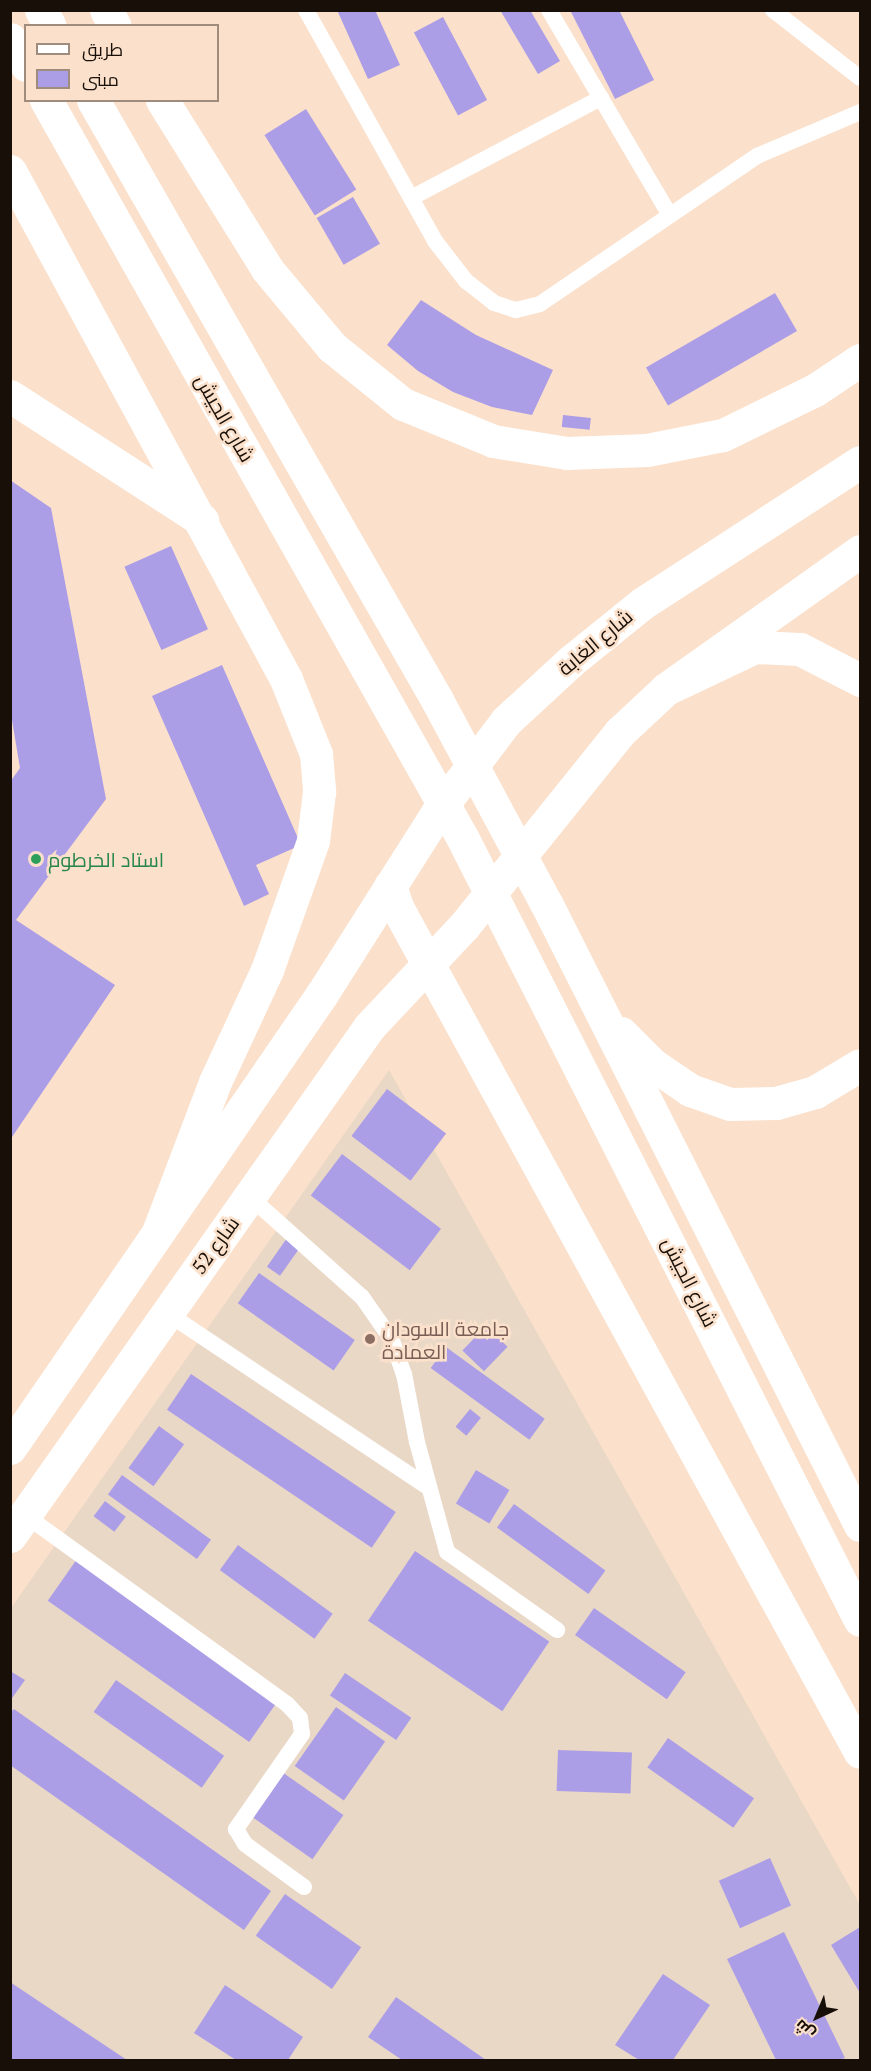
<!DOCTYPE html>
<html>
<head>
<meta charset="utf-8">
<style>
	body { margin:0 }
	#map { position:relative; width:871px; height:2071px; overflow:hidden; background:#fbe0cb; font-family:"PT Serif",Cairo,serif }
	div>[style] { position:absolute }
	.education>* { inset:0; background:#ead8c7 }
	.building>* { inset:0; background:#ac9ee6; transform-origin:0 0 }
	.lane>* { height:16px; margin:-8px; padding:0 8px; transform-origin:8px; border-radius:8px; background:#fff }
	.secondary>* { height:33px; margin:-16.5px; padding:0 16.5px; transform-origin:16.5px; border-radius:16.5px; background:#fff }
	.highway>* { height:33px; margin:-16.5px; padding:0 16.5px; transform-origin:16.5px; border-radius:16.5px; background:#fff }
	.dots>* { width:16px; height:16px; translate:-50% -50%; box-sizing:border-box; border:3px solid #fbe0cb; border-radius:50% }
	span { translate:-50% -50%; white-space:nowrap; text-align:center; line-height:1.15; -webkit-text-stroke:5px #fbe0cb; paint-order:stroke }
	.street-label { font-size:20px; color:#180f08 }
	.leisure-label { font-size:20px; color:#27864d }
	.left { translate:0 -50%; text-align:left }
	.education-label { font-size:20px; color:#785e54 }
	.frame { position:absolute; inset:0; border:12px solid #180f08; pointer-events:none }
	.legend { position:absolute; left:24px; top:24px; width:195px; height:78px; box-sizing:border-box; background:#fbe0cb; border:2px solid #a08c7d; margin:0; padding:8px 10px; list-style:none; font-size:18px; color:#180f08 }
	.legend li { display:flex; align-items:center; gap:12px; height:30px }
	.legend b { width:30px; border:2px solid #a08c7d }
	.north { position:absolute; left:787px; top:1987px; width:60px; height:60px; -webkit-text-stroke:4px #fbe0cb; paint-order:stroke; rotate:224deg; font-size:16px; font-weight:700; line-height:24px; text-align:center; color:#180f08 }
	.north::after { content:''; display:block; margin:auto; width:21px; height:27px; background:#180f08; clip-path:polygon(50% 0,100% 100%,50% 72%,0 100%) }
</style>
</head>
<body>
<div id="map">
	<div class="education">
		<i style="clip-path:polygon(389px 1070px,860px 1905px,860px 2060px,11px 2060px,11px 1608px)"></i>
	</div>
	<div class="building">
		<i style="clip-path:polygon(337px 10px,375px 10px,400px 65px,368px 79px)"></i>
		<i style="clip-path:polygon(500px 10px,530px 10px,560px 61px,538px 74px)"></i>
		<i style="clip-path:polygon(570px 10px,619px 10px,654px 80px,615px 99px)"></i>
		<i style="left:443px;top:17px;width:94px;height:33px;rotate:62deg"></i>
		<i style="left:306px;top:109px;width:95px;height:49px;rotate:58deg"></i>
		<i style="left:353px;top:197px;width:54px;height:42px;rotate:60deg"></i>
		<i style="left:775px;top:293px;width:44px;height:149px;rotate:60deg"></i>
		<i style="clip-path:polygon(421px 300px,476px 335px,553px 370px,532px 415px,492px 407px,453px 392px,418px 371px,387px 345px)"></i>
		<i style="left:563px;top:415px;width:28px;height:12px;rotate:6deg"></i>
		<i style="clip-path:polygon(10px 480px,51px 508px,106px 799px,16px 920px,115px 985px,10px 1140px,10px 782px,20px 768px,10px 708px)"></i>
		<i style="left:171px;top:546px;width:91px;height:51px;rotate:66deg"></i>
		<i style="clip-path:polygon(222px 665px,301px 845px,256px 865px,269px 894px,244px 906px,152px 696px)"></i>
		<i style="left:387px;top:1089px;width:74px;height:59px;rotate:37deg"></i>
		<i style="left:342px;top:1154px;width:124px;height:52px;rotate:37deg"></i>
		<i style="left:287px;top:1238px;width:16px;height:35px;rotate:35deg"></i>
		<i style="left:259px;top:1273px;width:117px;height:37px;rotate:35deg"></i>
		<i style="left:486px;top:1326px;width:30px;height:34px;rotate:44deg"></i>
		<i style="left:446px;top:1347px;width:122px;height:26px;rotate:36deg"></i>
		<i style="left:191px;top:1374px;width:247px;height:43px;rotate:34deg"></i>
		<i style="left:470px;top:1409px;width:14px;height:23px;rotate:39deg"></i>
		<i style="left:159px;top:1426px;width:31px;height:52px;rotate:36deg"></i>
		<i style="left:476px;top:1470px;width:39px;height:39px;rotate:31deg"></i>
		<i style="left:122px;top:1475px;width:110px;height:24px;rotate:36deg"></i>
		<i style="left:105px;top:1501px;width:26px;height:19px;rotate:37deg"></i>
		<i style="left:514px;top:1504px;width:113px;height:29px;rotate:36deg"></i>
		<i style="left:238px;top:1545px;width:117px;height:31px;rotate:36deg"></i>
		<i style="left:415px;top:1551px;width:162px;height:84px;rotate:34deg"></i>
		<i style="left:77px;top:1559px;width:246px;height:51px;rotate:35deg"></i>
		<i style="left:594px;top:1608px;width:112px;height:33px;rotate:35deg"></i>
		<i style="clip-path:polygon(10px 1671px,25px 1680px,10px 1701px)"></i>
		<i style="left:345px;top:1673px;width:80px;height:27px;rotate:34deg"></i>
		<i style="left:116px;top:1680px;width:132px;height:39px;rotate:35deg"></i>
		<i style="left:336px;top:1707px;width:60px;height:72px;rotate:35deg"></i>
		<i style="clip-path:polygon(14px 1709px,271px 1891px,244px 1930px,10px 1765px,10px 1713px)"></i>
		<i style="left:668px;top:1738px;width:105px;height:36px;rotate:35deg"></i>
		<i style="left:558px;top:1750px;width:74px;height:41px;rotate:2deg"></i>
		<i style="left:282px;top:1772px;width:75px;height:54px;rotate:35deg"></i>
		<i style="left:770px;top:1858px;width:52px;height:56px;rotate:66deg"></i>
		<i style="left:285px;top:1894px;width:93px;height:51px;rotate:35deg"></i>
		<i style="clip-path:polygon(860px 1927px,860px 1993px,831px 1945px)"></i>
		<i style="clip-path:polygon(784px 1932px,845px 2058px,839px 2060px,776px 2060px,727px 1959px)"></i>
		<i style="clip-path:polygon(663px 1974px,710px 2005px,673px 2060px,639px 2060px,615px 2045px)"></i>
		<i style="clip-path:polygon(10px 1982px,127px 2060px,10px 2059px)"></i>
		<i style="clip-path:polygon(225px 1985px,303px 2037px,288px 2060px,236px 2060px,194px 2033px)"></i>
		<i style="clip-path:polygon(396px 1997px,486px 2060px,402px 2060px,368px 2037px)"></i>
	</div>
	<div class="lane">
		<i style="left:306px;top:10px;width:265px;rotate:60.8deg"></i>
		<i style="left:435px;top:241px;width:51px;rotate:52.2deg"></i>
		<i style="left:466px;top:281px;width:36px;rotate:38deg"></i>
		<i style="left:494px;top:303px;width:23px;rotate:18deg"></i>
		<i style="left:516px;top:310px;width:25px;rotate:-14deg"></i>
		<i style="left:540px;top:304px;width:263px;rotate:-34.3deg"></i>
		<i style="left:757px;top:156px;width:112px;rotate:-23.1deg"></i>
		<i style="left:549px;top:10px;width:237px;rotate:59.5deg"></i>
		<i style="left:773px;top:10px;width:110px;rotate:38deg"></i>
		<i style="left:411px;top:198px;width:215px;rotate:-27.8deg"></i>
		<i style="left:250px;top:1197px;width:150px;rotate:41.8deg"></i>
		<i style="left:362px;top:1297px;width:52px;rotate:55.1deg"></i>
		<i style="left:392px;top:1340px;width:36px;rotate:71deg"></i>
		<i style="left:404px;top:1374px;width:69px;rotate:79.2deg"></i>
		<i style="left:417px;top:1442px;width:114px;rotate:74.7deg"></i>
		<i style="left:447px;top:1552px;width:135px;rotate:35.3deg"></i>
		<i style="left:167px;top:1313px;width:315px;rotate:33.7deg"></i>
		<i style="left:25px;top:1515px;width:323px;rotate:35.8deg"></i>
		<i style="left:287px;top:1704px;width:19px;rotate:47deg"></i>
		<i style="left:300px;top:1718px;width:16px;rotate:83deg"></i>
		<i style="left:302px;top:1734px;width:116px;rotate:124.8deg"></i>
		<i style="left:236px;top:1829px;width:17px;rotate:59deg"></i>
		<i style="left:245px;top:1844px;width:73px;rotate:36.1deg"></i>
	</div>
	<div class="secondary">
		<i style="left:10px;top:396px;width:229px;rotate:32.9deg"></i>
		<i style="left:10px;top:1448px;width:551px;rotate:-55.5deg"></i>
		<i style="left:322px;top:994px;width:217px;rotate:-57.6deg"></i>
		<i style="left:438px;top:811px;width:113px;rotate:-52.9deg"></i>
		<i style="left:506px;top:721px;width:88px;rotate:-42.7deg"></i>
		<i style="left:571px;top:661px;width:92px;rotate:-38.9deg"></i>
		<i style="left:643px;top:603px;width:259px;rotate:-33deg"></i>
		<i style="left:10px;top:1536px;width:623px;rotate:-54.8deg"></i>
		<i style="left:369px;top:1027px;width:139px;rotate:-46.8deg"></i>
		<i style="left:464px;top:926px;width:249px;rotate:-51.2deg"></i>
		<i style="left:620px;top:732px;width:63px;rotate:-43.1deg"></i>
		<i style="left:666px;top:689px;width:238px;rotate:-35.4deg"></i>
	</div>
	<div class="highway">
		<i style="left:41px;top:10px;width:18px;rotate:61deg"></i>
		<i style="left:106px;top:10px;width:18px;rotate:61deg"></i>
		<i style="left:10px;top:39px;width:31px;rotate:58deg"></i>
		<i style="left:46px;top:100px;width:846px;rotate:60.56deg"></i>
		<i style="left:462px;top:837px;width:878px;rotate:63.06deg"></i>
		<i style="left:93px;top:100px;width:692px;rotate:60.17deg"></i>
		<i style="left:437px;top:700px;width:230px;rotate:61.8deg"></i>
		<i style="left:546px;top:903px;width:697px;rotate:63.21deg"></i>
		<i style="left:162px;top:100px;width:199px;rotate:58.1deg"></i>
		<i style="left:267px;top:269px;width:102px;rotate:50.2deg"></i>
		<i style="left:332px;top:347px;width:91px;rotate:38.8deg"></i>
		<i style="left:403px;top:404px;width:97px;rotate:22.3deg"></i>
		<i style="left:493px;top:441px;width:75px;rotate:9.2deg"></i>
		<i style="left:567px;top:453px;width:80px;rotate:-2.1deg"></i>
		<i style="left:647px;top:450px;width:77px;rotate:-11.2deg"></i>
		<i style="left:723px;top:435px;width:102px;rotate:-26.1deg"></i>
		<i style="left:815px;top:390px;width:54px;rotate:-33.7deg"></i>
		<i style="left:10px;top:171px;width:578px;rotate:61.48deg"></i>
		<i style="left:286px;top:679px;width:81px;rotate:68.2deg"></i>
		<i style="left:316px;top:754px;width:38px;rotate:85deg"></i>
		<i style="left:319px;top:792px;width:49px;rotate:97deg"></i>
		<i style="left:313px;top:841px;width:137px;rotate:109.6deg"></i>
		<i style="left:267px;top:970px;width:123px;rotate:114.9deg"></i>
		<i style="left:215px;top:1082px;width:160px;rotate:110.8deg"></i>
		<i style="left:666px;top:689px;width:98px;rotate:-25.3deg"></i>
		<i style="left:755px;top:647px;width:45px;rotate:2.5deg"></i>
		<i style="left:800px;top:649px;width:68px;rotate:27.3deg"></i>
		<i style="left:390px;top:886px;width:24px;rotate:71deg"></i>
		<i style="left:398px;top:909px;width:961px;rotate:61.28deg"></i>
		<i style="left:621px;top:1033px;width:44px;rotate:45deg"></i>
		<i style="left:652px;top:1064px;width:46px;rotate:34.4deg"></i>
		<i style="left:690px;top:1090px;width:42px;rotate:19.3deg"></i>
		<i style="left:730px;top:1104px;width:46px;rotate:-1.2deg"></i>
		<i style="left:776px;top:1103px;width:41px;rotate:-15.8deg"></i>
		<i style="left:815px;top:1092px;width:52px;rotate:-31deg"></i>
	</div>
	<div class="dots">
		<i style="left:36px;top:859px;background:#2e9e5b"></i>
		<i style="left:370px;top:1339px;background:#8d6e63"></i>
	</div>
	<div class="street-label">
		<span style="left:225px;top:418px;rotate:60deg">شارع الجيش</span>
		<span style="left:595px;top:642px;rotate:-40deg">شارع الغابة</span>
		<span style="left:215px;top:1245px;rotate:-54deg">شارع 52</span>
		<span style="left:690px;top:1282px;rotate:63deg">شارع الجيش</span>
	</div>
	<div class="leisure-label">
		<span class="left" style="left:48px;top:859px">استاد الخرطوم</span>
	</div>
	<div class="education-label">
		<span class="left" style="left:382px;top:1340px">جامعة السودان<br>العمادة</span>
	</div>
	<div class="frame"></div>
	<ul class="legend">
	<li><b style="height:8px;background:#fff"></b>طريق</li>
	<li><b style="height:16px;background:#ac9ee6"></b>مبنى</li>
	</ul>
	<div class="north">ش</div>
</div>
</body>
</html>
